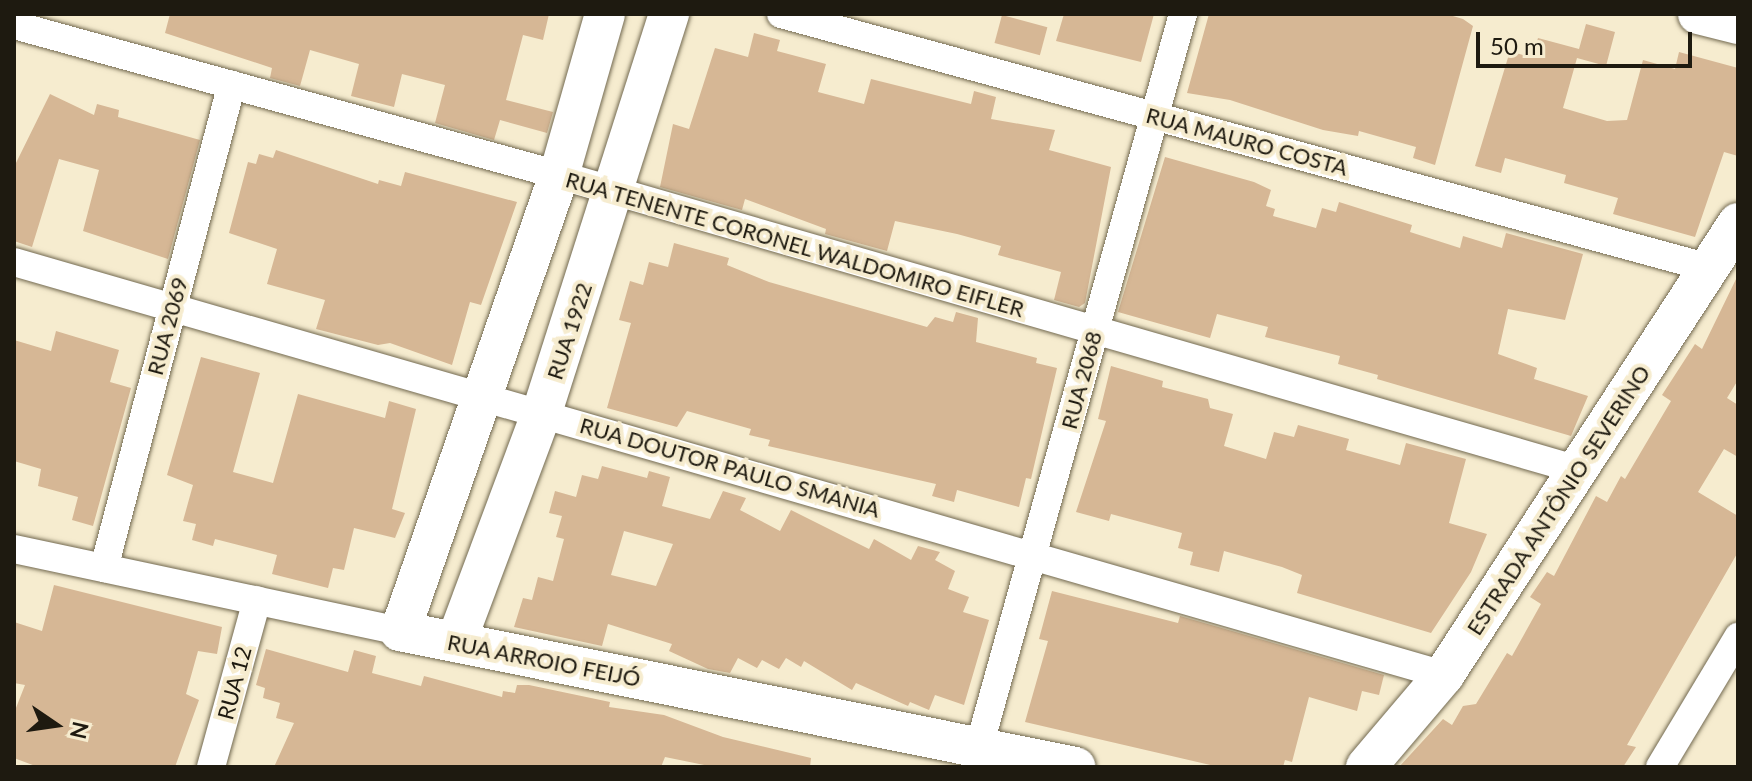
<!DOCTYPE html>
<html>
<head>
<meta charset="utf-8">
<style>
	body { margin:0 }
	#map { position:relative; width:1752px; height:781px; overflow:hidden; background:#f6eccf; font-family:Lato,sans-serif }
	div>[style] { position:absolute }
	.building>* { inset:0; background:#d6b795; transform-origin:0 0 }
	.roads { filter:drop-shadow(0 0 2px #726950) drop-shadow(0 0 2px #726950) }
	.street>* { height:28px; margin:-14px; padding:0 14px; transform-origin:14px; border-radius:14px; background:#fff }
	.secondary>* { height:40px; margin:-20px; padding:0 20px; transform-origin:20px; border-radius:20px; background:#fff }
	span { translate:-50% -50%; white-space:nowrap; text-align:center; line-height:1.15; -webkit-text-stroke:8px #f6eccf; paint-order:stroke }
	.street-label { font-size:22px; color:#1e1a10 }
	.frame { position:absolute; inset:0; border:16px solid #1e1a10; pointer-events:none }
	.north { position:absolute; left:16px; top:685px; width:80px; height:80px; -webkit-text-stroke:6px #f6eccf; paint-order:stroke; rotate:103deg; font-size:22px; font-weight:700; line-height:32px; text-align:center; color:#1e1a10 }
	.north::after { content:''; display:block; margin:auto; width:28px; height:36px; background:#1e1a10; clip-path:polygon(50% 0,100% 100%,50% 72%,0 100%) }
	.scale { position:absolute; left:1476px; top:32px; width:216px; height:36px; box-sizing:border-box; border:4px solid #1e1a10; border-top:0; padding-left:10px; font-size:24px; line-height:28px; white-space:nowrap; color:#1e1a10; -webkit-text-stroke:6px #f6eccf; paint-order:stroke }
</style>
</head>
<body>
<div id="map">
	<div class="building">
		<i style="clip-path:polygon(170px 14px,549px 14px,543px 40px,523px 35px,506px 100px,553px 112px,547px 133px,500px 120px,494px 140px,435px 123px,445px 85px,402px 74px,394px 107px,351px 96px,359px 64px,310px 50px,300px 86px,270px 78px,272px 68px,165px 33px)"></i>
		<i style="clip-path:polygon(1064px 14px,1154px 14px,1141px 62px,1056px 41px)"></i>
		<i style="clip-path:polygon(1209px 14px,1446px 14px,1463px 19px,1473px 26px,1435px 165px,1413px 158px,1416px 147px,1359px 131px,1358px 136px,1323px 130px,1230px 100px,1187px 93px)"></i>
		<i style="left:1002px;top:15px;width:47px;height:29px;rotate:15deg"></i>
		<i style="clip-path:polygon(1586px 24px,1615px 32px,1606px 66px,1577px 58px,1563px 108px,1607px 121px,1627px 120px,1643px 60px,1675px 69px,1679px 52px,1738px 68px,1738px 156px,1724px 152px,1695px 237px,1613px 214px,1618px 198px,1564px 183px,1566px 175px,1505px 158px,1501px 173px,1475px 166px,1510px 51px,1532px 58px,1538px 38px,1579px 49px)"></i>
		<i style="clip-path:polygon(754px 33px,780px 40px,777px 51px,826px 64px,818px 92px,864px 104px,871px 79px,971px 104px,974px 91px,996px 97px,991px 119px,1055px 130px,1049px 150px,1111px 167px,1085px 303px,1079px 307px,1054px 300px,1061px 272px,998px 255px,1001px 246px,957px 234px,895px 221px,887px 251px,825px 234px,826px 229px,745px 199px,742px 210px,660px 187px,673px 124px,689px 129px,715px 48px,748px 57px)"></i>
		<i style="clip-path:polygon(50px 94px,94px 115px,97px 104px,119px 110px,118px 117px,200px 140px,168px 259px,83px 231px,99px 170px,59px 159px,32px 247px,14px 241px,14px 167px)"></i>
		<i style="clip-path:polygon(276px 150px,378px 184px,379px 180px,401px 186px,405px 172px,517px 202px,481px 305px,470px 302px,452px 365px,390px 343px,378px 345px,316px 329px,325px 300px,267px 284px,277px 249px,229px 233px,248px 162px,256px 164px,259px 154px,273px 158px)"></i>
		<i style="clip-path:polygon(1165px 157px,1254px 182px,1271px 190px,1266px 206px,1275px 209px,1273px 216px,1316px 228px,1322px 208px,1336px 212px,1339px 202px,1412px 225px,1410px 232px,1460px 248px,1463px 236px,1502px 248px,1506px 233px,1583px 254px,1565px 320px,1508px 309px,1498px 354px,1537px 368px,1534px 379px,1588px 396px,1571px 436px,1377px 379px,1378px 375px,1338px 364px,1340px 356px,1265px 337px,1268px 327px,1217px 314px,1210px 338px,1118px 312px)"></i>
		<i style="clip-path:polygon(674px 243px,729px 258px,727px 265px,769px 282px,927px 327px,935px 317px,953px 322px,956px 312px,978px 318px,976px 342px,1037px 358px,1036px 363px,1057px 368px,1031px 479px,1026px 478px,1019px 507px,957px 490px,954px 502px,932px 496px,936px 484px,768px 446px,770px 440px,749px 435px,751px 429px,687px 411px,677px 427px,607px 408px,631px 323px,619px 320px,630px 281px,643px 285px,649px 262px,668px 267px)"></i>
		<i style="clip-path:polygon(1738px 275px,1738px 380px,1727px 398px,1738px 405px,1738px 457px,1724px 449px,1698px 492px,1738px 516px,1738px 552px,1627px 745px,1636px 747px,1623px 767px,1399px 767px,1443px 719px,1452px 725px,1463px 706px,1476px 704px,1507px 653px,1512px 656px,1541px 604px,1530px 597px,1547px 572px,1554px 576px,1596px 496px,1607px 502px,1621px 476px,1625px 479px,1671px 401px,1662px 395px,1695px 344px,1702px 349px)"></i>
		<i style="clip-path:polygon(56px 331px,119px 350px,110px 382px,131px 388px,93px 526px,72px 520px,78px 497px,38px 486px,41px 469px,14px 461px,14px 340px,51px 351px)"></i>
		<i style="clip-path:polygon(201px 357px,260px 373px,233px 472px,273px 483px,298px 394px,385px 418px,389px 401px,416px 409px,392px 509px,405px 513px,395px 538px,354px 528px,344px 570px,333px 568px,328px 588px,272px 574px,277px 555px,215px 539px,213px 546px,192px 540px,196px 524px,183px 521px,193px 485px,167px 475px)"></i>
		<i style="clip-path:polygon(1111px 366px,1163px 381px,1162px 387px,1208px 399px,1210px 408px,1233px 414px,1224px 446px,1266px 459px,1274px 432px,1294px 437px,1298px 425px,1349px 439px,1346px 450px,1400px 465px,1406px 443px,1466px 459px,1449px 523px,1487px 534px,1471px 572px,1431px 633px,1297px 593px,1302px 575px,1282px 567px,1224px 551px,1219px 572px,1190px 565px,1193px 552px,1178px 548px,1182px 533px,1111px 514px,1109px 521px,1076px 512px,1106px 421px,1098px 419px)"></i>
		<i style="clip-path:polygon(evenodd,602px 466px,647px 478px,649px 471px,670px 477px,662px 506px,710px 519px,723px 491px,746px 498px,740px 510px,780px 531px,791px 510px,869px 549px,874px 539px,911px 560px,918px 546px,940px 552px,935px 560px,955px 571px,948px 589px,969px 597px,963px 612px,989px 620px,964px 705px,935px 695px,929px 710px,910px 702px,908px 706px,856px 683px,852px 690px,804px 661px,801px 667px,786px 658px,779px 669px,762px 660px,757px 668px,738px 658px,730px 673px,708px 669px,669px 651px,672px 644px,608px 624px,602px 646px,514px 627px,523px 598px,532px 600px,538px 577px,553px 581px,564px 539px,556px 537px,562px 516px,549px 513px,555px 491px,576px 497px,582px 475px,598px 479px,602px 466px,624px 531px,673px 544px,656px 586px,611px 575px,624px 531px)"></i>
		<i style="clip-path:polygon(54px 585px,222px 627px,217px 654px,198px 651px,186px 694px,199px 700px,175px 767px,38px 767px,14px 758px,14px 713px,25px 685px,14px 683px,14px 622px,42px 631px)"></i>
		<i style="clip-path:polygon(1052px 591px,1178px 623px,1180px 616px,1384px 675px,1379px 695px,1362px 691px,1357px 711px,1309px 697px,1292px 762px,1285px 760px,1283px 767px,1219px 767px,1025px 722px,1048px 641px,1039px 639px)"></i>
		<i style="clip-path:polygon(266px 649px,348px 672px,354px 650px,376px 656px,372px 673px,421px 686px,424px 676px,502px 697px,503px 691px,515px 693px,517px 685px,529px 685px,610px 702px,609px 707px,664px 715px,723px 737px,811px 758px,810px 767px,714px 767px,665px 757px,661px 767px,274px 767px,294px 723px,276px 718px,280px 703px,263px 698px,265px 688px,256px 685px)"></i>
	</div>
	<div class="roads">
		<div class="street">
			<i style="left:781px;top:14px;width:966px;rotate:15.3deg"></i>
			<i style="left:14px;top:25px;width:565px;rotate:15.39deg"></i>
			<i style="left:559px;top:175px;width:1058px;rotate:16.14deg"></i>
			<i style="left:14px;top:262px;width:1488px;rotate:16.11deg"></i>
			<i style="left:14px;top:549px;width:395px;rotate:12deg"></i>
			<i style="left:104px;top:568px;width:500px;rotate:-75.2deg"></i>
			<i style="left:979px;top:747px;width:761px;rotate:-74.45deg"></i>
			<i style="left:211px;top:767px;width:173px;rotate:-74.6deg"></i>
			<i style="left:1660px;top:767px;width:152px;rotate:-59deg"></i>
		</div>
		<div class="secondary">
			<i style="left:605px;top:14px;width:167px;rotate:105.9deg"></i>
			<i style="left:559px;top:175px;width:483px;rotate:109.2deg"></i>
			<i style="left:400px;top:631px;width:689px;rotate:11.39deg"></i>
			<i style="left:1698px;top:14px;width:41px;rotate:14deg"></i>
			<i style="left:456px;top:642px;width:246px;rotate:-69.5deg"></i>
			<i style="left:542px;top:412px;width:418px;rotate:-72.3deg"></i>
			<i style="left:1366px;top:767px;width:121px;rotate:-49.7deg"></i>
			<i style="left:1444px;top:675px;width:539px;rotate:-56.96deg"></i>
		</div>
	</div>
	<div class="street-label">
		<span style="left:1247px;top:141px;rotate:15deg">RUA MAURO COSTA</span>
		<span style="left:795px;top:244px;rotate:16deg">RUA TENENTE CORONEL WALDOMIRO EIFLER</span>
		<span style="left:167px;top:326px;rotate:-75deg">RUA 2069</span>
		<span style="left:569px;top:331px;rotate:-72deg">RUA 1922</span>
		<span style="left:1081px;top:380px;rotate:-75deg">RUA 2068</span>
		<span style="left:730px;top:467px;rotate:16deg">RUA DOUTOR PAULO SMANIA</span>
		<span style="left:1558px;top:500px;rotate:-57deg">ESTRADA ANTÔNIO SEVERINO</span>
		<span style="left:544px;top:660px;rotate:11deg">RUA ARROIO FEIJÓ</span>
		<span style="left:234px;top:683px;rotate:-75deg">RUA 12</span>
	</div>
	<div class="frame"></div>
	<div class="north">N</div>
	<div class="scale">50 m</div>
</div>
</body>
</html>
